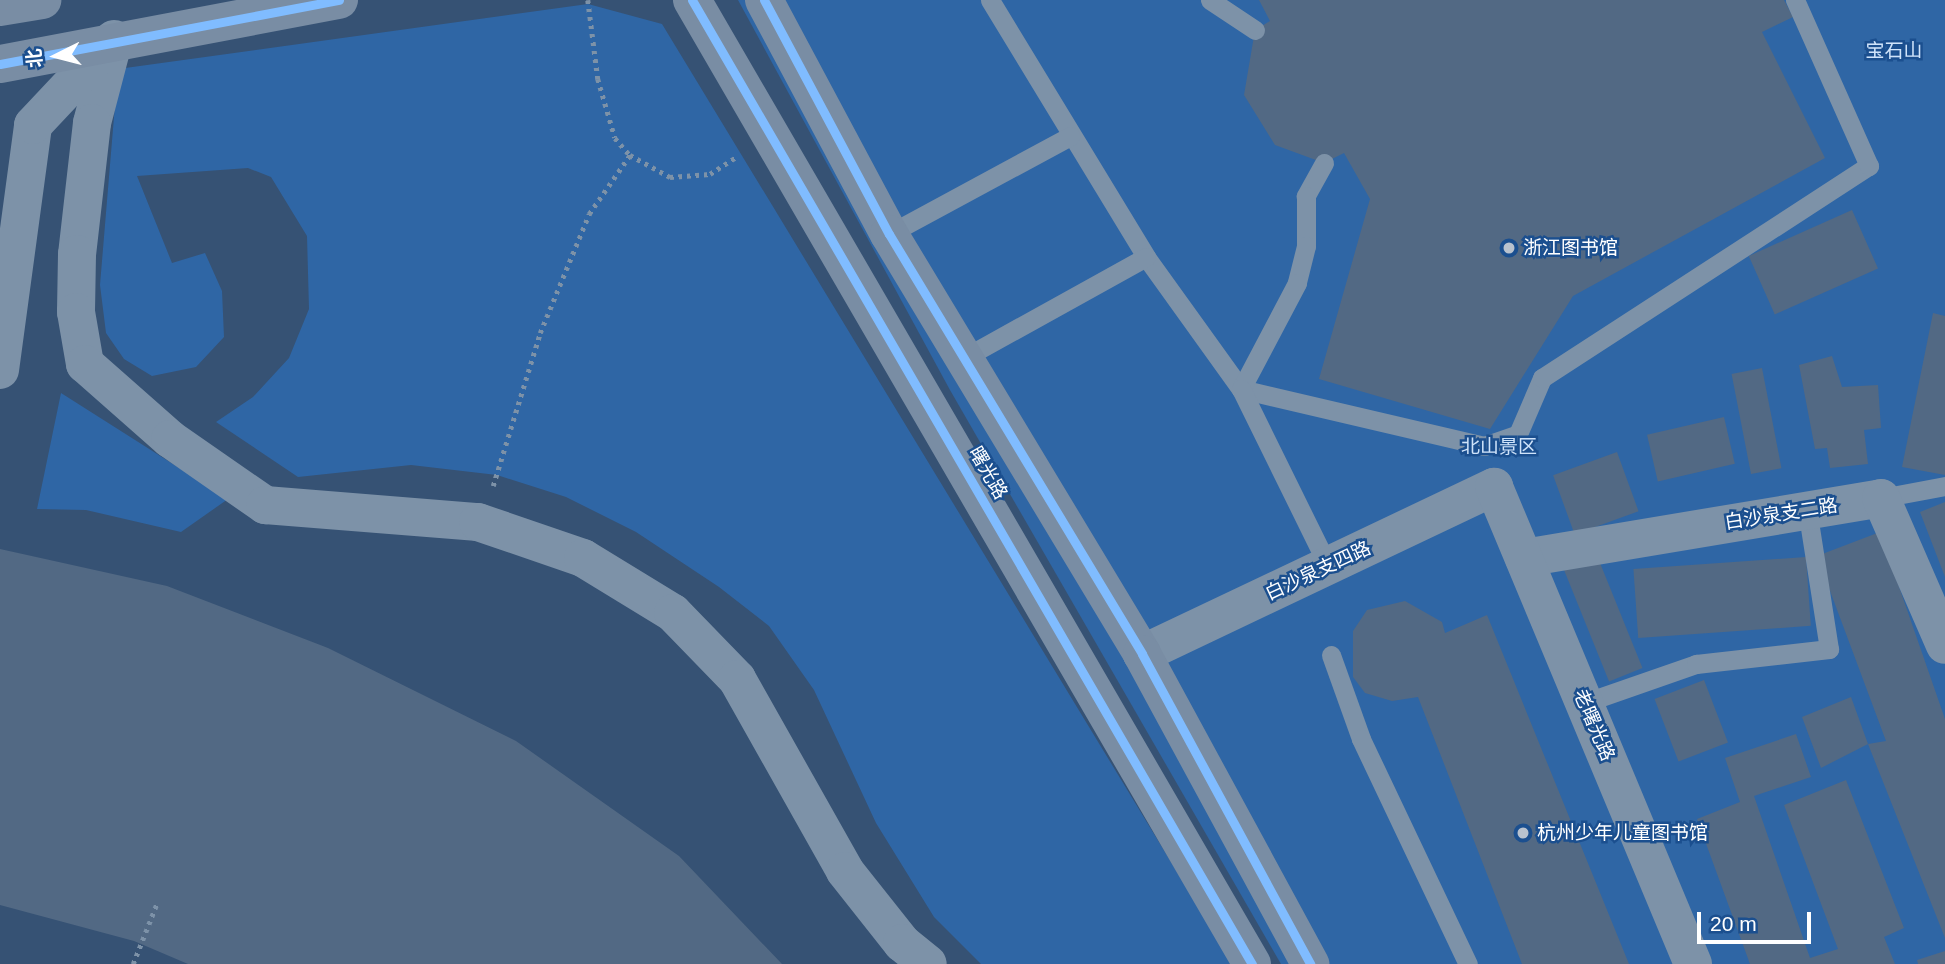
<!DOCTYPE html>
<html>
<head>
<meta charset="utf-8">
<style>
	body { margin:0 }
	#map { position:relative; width:1945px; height:964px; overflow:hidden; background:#365274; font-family:Arial,"Noto Sans SC",sans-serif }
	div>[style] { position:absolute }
	.green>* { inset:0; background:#2f66a5 }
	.building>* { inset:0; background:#526984; transform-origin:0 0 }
	.path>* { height:4.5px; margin-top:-2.25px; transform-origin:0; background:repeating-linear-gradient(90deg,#7d92a8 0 3.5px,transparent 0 8.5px) }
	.lane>* { height:19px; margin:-9.5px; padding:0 9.5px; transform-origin:9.5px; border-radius:9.5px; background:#7d92a8 }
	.street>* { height:38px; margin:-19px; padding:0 19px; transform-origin:19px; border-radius:19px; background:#7d92a8 }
	.secondary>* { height:38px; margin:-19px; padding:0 19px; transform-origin:19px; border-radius:19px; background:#798da4 }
	.cycleway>* { height:9px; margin:-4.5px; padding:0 4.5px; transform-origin:4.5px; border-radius:4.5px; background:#80bcff }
	.dots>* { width:19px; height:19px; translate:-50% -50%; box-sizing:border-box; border:4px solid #1b4f8f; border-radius:50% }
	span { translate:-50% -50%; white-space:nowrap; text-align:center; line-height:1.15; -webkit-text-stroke:5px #1b4f8f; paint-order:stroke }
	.park-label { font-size:19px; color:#cfe3fa }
	.poi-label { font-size:19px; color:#fff }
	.left { translate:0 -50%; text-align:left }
	.street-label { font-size:19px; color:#fff }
	.north { position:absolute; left:21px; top:21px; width:70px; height:70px; -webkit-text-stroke:5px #1b4f8f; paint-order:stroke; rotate:264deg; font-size:19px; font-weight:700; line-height:28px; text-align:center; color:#fff }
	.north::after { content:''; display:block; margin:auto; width:24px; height:32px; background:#fff; clip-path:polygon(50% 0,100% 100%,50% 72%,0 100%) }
	.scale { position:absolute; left:1697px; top:912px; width:114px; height:32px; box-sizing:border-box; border:4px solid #fff; border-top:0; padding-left:9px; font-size:21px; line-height:24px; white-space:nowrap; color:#fff; -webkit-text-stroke:5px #1b4f8f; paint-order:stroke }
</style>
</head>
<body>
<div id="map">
	<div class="green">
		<i style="clip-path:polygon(738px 0,1945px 0,1945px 964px,1281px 964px,950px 390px)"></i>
		<i style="clip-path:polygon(588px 4px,662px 24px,1233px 964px,981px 964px,934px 917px,876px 823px,814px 690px,769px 626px,719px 587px,636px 532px,566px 497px,497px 475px,411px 465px,298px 477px,216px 422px,253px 397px,289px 358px,309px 309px,307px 236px,271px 177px,248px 168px,137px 176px,172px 263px,205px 253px,222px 291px,224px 337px,196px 367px,152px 376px,124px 359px,106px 333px,100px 285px,118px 69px)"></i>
		<i style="clip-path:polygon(61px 393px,228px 499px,181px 532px,86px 510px,37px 509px)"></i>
	</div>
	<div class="building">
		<i style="clip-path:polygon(1259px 0,1784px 0,1793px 17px,1762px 32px,1825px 158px,1573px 296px,1490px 429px,1319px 379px,1370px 199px,1344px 153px,1324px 163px,1275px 145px,1244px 95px,1255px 30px,1270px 21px)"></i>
		<i style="left:1852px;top:210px;width:64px;height:113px;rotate:66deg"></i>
		<i style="clip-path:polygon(1933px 313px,1945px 316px,1945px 475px,1902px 467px)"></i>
		<i style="clip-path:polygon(1832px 356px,1842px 387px,1878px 385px,1881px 428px,1864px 430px,1868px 464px,1830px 468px,1827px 448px,1815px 449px,1799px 365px)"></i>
		<i style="left:1762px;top:368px;width:102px;height:31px;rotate:79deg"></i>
		<i style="left:1724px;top:417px;width:48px;height:79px;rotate:77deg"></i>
		<i style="left:1617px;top:452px;width:63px;height:68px;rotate:70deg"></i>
		<i style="clip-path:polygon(1945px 502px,1945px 577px,1920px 512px)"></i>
		<i style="clip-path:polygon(1880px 532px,1945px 719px,1945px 938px,1868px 744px,1886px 741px,1817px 556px)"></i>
		<i style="clip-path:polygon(0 549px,167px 586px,328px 648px,516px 741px,679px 856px,782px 964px,188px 964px,134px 941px,0 905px)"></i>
		<i style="left:1596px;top:553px;width:124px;height:36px;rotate:68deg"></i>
		<i style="left:1806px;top:557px;width:69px;height:173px;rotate:86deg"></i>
		<i style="clip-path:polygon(1405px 601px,1442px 622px,1445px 633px,1487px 615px,1629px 964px,1522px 964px,1418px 697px,1392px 701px,1365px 693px,1353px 677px,1353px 631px,1367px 610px)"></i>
		<i style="left:1704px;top:680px;width:67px;height:53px;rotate:69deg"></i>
		<i style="clip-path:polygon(1851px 697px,1868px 744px,1821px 768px,1802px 717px)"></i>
		<i style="clip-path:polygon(1796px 734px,1811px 777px,1754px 796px,1810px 958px,1838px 949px,1784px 805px,1846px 780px,1904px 928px,1884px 937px,1895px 964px,1750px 964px,1697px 819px,1740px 802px,1725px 758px)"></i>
		<i style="clip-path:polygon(1945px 951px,1945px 964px,1918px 964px,1917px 960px)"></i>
	</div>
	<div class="path">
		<i style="left:588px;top:0;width:80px;rotate:82.8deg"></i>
		<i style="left:598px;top:79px;width:61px;rotate:73.9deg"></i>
		<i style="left:615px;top:138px;width:23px;rotate:49deg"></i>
		<i style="left:630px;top:155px;width:46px;rotate:28.8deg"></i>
		<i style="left:670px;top:177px;width:40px;rotate:-4.3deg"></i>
		<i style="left:710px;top:174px;width:33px;rotate:-33deg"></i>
		<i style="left:493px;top:486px;width:160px;rotate:-72.9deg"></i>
		<i style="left:540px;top:333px;width:129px;rotate:-67.6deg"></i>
		<i style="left:589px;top:214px;width:72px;rotate:-55.2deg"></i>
		<i style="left:133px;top:964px;width:66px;rotate:-68.5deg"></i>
	</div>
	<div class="lane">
		<i style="left:990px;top:0;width:301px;rotate:58.7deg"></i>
		<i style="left:1146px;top:257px;width:163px;rotate:54.3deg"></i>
		<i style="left:1241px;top:389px;width:250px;rotate:13.2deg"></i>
		<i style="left:1484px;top:446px;width:36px;rotate:-19deg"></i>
		<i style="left:1518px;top:434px;width:61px;rotate:-66.8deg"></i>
		<i style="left:1542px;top:378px;width:390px;rotate:-33deg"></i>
		<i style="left:1869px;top:166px;width:182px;rotate:-114deg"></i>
		<i style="left:1210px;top:0;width:54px;rotate:33.7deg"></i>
		<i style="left:1324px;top:163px;width:38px;rotate:119deg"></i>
		<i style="left:1306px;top:196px;width:50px;rotate:90deg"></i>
		<i style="left:1306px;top:246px;width:38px;rotate:104deg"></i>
		<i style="left:1297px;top:283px;width:120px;rotate:117.8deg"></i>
		<i style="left:1241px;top:389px;width:197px;rotate:63.8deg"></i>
		<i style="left:889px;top:234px;width:206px;rotate:-28.4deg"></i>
		<i style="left:962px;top:359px;width:210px;rotate:-29deg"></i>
		<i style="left:1881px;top:498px;width:65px;rotate:-10.6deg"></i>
		<i style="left:1331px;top:655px;width:89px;rotate:70.3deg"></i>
		<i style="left:1361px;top:739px;width:249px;rotate:64.6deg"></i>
		<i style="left:1584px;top:703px;width:119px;rotate:-19.2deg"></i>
		<i style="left:1696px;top:664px;width:134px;rotate:-6.4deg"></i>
		<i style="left:1829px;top:649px;width:142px;rotate:-98.9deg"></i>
	</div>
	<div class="street">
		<i style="left:114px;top:39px;width:87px;rotate:104.7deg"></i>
		<i style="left:92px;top:123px;width:132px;rotate:96.5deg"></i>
		<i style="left:77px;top:254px;width:58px;rotate:91deg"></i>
		<i style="left:76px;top:312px;width:53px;rotate:80.2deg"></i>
		<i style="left:85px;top:364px;width:113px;rotate:41.4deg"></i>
		<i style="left:170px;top:439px;width:116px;rotate:34.8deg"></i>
		<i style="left:265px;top:505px;width:214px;rotate:4.6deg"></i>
		<i style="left:478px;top:522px;width:111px;rotate:18.9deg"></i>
		<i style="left:583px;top:558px;width:105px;rotate:31.4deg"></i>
		<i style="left:673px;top:613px;width:92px;rotate:45.9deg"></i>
		<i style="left:737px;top:679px;width:220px;rotate:60.6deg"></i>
		<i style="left:845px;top:871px;width:92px;rotate:51.6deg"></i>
		<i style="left:902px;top:943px;width:33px;rotate:39deg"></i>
		<i style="left:0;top:370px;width:247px;rotate:-82.3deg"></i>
		<i style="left:33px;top:125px;width:115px;rotate:-46.8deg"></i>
		<i style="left:1524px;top:558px;width:362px;rotate:-9.5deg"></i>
		<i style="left:1881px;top:498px;width:160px;rotate:66.5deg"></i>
		<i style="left:1142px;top:654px;width:390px;rotate:-25.4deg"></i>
		<i style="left:1494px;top:487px;width:517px;rotate:67.35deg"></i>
	</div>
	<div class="secondary">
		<i style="left:692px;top:0;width:1115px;rotate:59.85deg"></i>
		<i style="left:764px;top:0;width:265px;rotate:61.9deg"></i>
		<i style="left:889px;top:234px;width:490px;rotate:58.9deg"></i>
		<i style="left:1142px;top:654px;width:353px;rotate:61.5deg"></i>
		<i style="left:0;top:7px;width:43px;rotate:-9.5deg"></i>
		<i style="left:0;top:64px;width:345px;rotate:-10.7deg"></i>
	</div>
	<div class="cycleway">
		<i style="left:692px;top:0;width:1115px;rotate:59.85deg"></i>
		<i style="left:764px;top:0;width:265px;rotate:61.9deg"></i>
		<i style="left:889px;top:234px;width:490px;rotate:58.9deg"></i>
		<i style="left:1142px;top:654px;width:353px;rotate:61.5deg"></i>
		<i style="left:0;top:64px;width:345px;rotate:-10.7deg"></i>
	</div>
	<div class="dots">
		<i style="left:1509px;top:248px;background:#b9c2ce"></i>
		<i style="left:1523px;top:833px;background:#b9c2ce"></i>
	</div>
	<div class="park-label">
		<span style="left:1894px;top:51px">宝石山</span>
		<span style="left:1499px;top:447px">北山景区</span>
	</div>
	<div class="poi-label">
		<span class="left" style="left:1523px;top:248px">浙江图书馆</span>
		<span class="left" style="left:1537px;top:833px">杭州少年儿童图书馆</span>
	</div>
	<div class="street-label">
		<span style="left:988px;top:473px;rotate:60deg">曙光路</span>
		<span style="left:1781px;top:514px;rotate:-9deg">白沙泉支二路</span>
		<span style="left:1318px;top:571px;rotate:-25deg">白沙泉支四路</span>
		<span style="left:1594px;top:725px;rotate:67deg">老曙光路</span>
	</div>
	<div class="north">北</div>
	<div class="scale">20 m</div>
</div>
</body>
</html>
